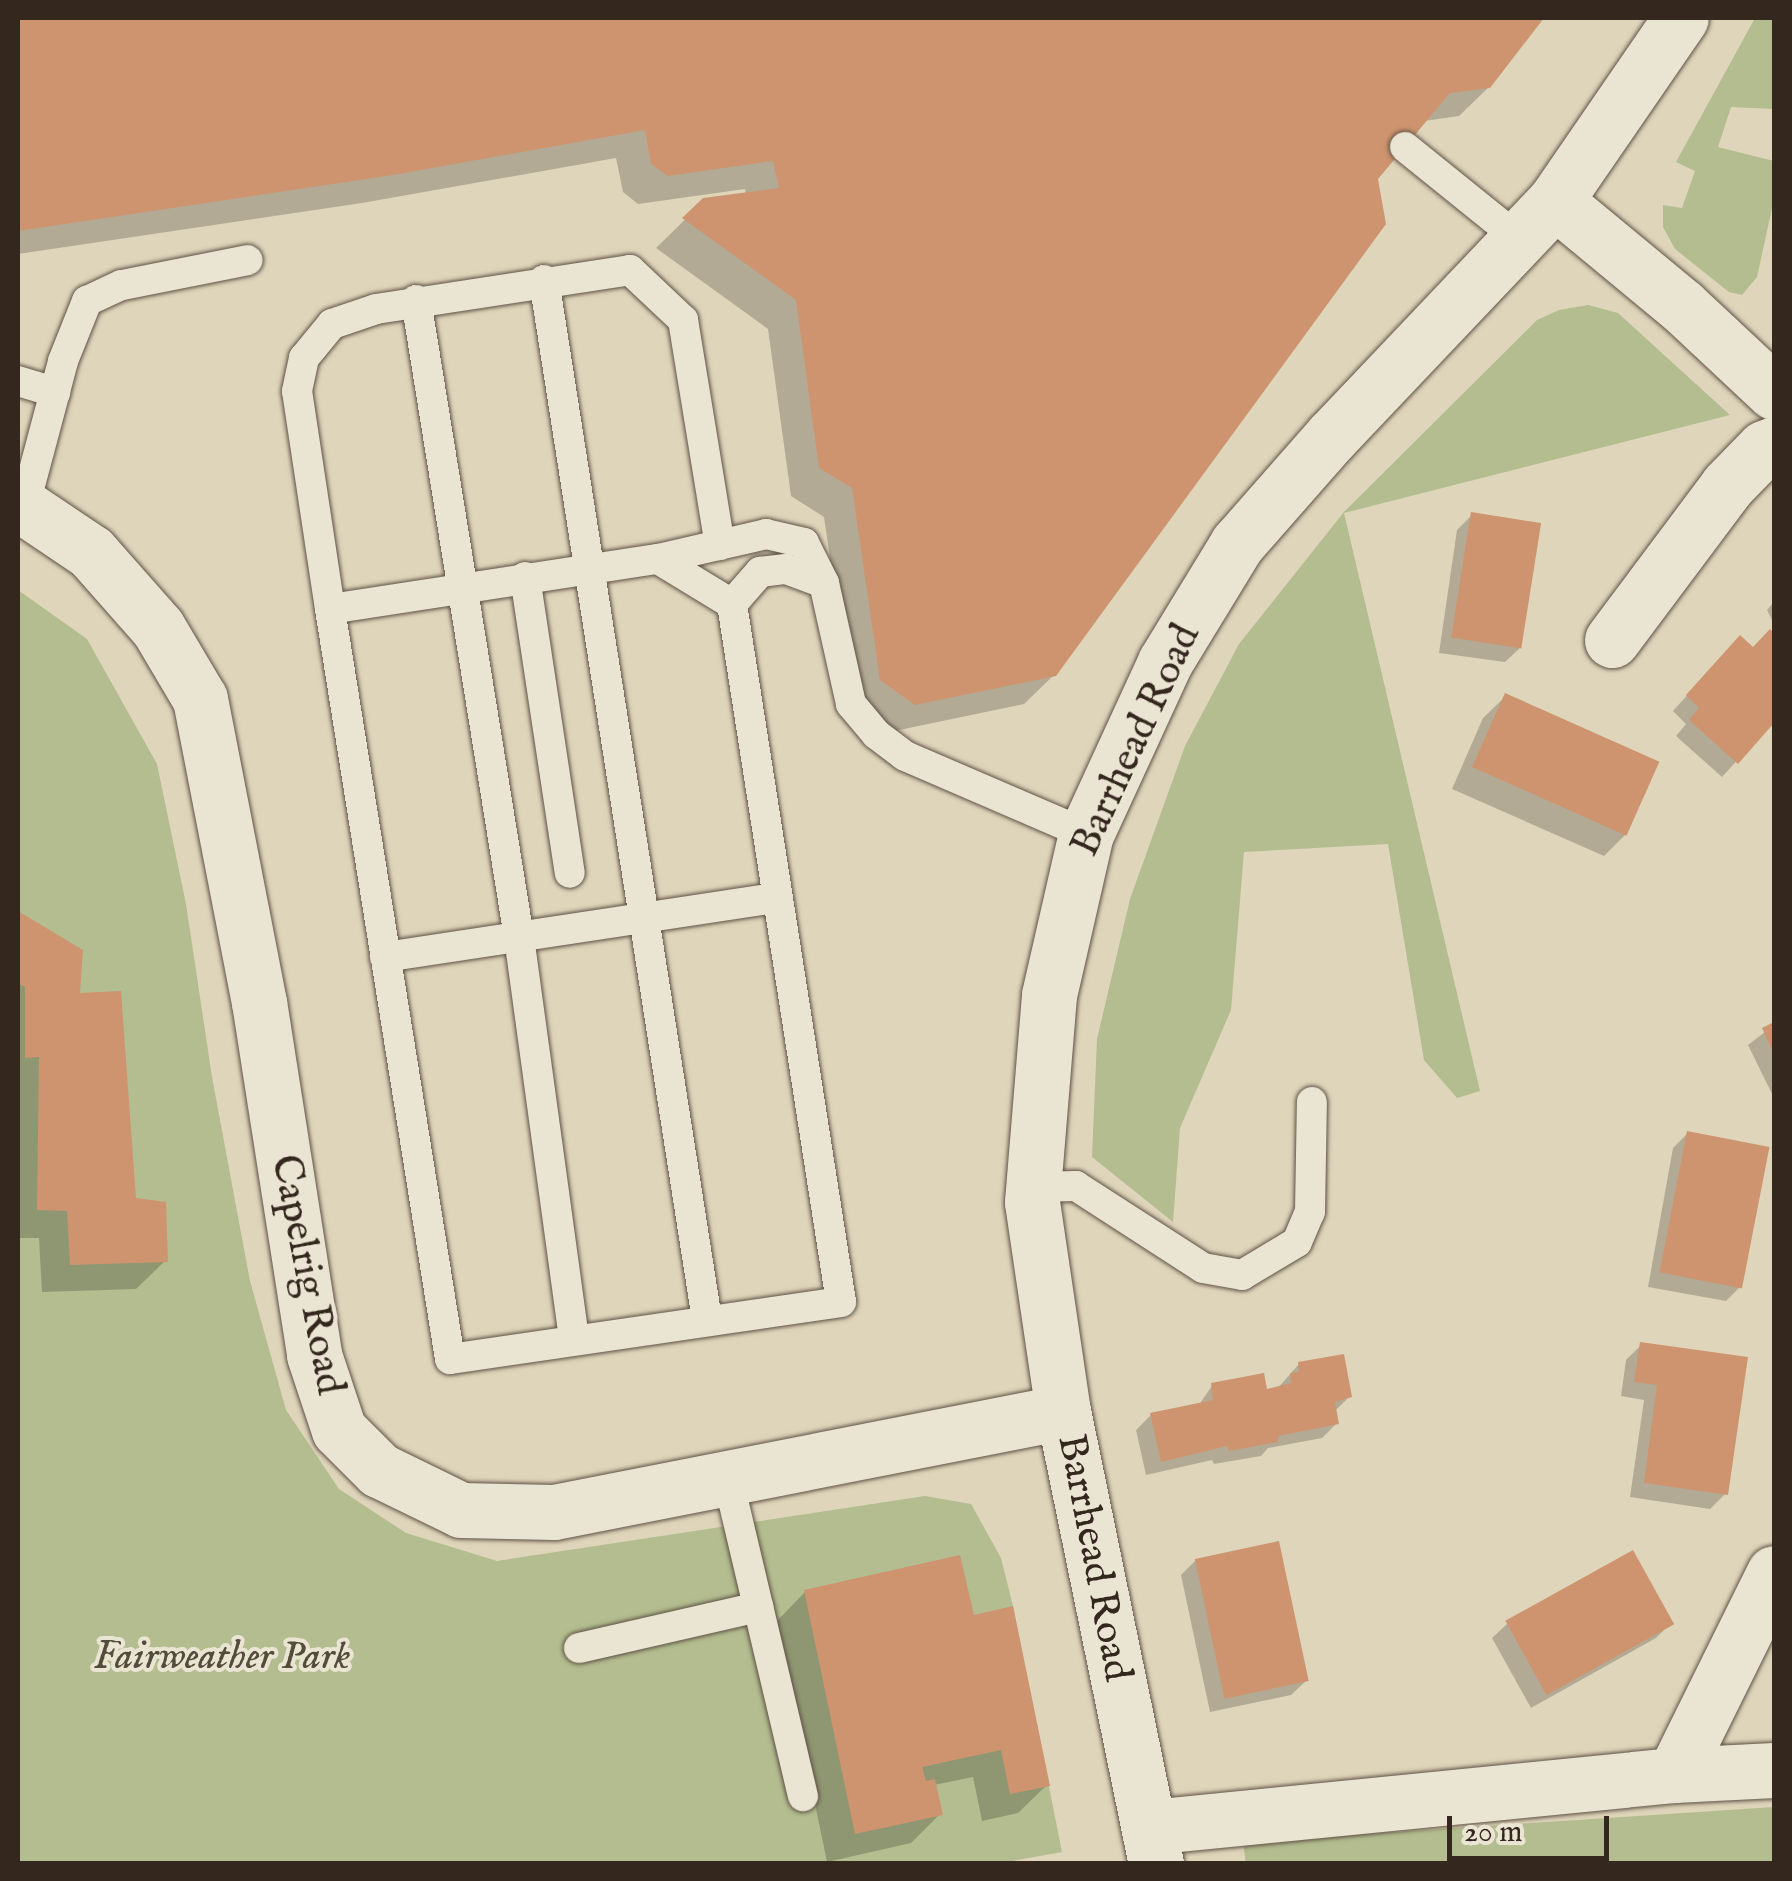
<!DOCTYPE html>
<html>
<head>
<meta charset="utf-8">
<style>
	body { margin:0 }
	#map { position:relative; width:1792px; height:1881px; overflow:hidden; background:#dfd5bb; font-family:"IM FELL English",serif }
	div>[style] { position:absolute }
	.green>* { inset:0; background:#b3bd8f }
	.shadow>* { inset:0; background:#0003 }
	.building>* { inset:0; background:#ce946f; transform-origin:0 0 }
	.roads { filter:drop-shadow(0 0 2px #5f5245) drop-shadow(0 0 2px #5f5245) }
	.service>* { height:30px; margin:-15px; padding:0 15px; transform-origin:15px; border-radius:15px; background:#eae4d3 }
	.minor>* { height:55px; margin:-27.5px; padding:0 27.5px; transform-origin:27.5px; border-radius:27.5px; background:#eae4d3 }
	.tertiary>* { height:55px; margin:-27.5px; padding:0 27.5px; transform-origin:27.5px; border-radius:27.5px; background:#eae4d3 }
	span { translate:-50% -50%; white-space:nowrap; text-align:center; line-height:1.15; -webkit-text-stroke:8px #eae4d3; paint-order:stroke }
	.street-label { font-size:40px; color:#34271e }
	.park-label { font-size:40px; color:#544c3a; font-style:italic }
	.frame { position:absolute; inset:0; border:20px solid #34271e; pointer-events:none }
	.scale { position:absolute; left:1447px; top:1816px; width:162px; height:45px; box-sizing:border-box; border:5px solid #34271e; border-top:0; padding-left:12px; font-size:30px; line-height:35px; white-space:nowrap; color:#34271e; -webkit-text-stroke:8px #eae4d3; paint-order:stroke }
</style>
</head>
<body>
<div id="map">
	<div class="green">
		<i style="clip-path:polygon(1755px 18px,1774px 18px,1774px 109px,1731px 107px,1718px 147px,1774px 161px,1774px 199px,1757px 277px,1742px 295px,1729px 292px,1675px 249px,1663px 227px,1663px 205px,1682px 208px,1695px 171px,1676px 162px)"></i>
		<i style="clip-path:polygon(1588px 305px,1618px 313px,1730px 415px,1344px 513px,1480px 1091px,1457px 1098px,1424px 1060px,1388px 844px,1244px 852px,1231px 1010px,1180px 1128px,1173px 1222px,1092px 1157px,1097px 1039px,1130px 899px,1185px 746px,1239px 644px,1344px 512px,1537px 320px,1559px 310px)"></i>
		<i style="clip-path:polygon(18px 590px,87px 639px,157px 764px,186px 904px,212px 1077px,250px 1281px,286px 1410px,339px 1489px,406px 1533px,497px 1561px,925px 1496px,971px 1504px,1001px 1558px,1013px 1606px,1062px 1852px,996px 1864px,18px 1863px)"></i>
		<i style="clip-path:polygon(1774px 1807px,1774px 1863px,1246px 1864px,1243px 1842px)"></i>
	</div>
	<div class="shadow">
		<i style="clip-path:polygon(18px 18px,1540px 18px,1489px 87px,1459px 116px,1424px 121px,1375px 179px,1054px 675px,1024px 704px,885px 733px,852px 709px,824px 517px,791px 496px,768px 329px,656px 248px,704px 201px,746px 195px,745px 189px,638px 204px,623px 192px,616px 158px,362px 203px,18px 254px)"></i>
		<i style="clip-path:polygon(1472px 515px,1520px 648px,1505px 662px,1439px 653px,1457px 530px)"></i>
		<i style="clip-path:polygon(1774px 602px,1774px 624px,1767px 610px)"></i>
		<i style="clip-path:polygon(1770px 633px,1774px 637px,1774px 720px,1722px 777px,1676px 736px,1686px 724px,1673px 711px,1725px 653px,1753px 650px)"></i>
		<i style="clip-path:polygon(1506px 696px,1626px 834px,1604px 856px,1452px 789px,1483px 718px)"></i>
		<i style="clip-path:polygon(18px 913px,81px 951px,77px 996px,134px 1200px,165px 1261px,136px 1289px,42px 1292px,39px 1238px,18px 1238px)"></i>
		<i style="clip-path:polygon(1774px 1025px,1774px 1098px,1748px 1045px)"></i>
		<i style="clip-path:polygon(1688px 1133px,1741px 1286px,1726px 1301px,1648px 1287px,1673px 1148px)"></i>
		<i style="clip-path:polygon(1641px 1345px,1725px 1494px,1710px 1509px,1630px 1497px,1644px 1400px,1621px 1396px,1626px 1360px)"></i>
		<i style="clip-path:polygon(1299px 1364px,1350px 1396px,1334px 1412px,1337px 1423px,1322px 1438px,1268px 1448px,1261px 1456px,1214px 1464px,1212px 1460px,1146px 1475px,1136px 1430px,1151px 1415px,1198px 1406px,1212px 1386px,1265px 1392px,1277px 1389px)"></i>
		<i style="clip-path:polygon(1196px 1560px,1306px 1681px,1291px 1695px,1210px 1712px,1181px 1575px)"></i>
		<i style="clip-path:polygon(805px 1592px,973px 1618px,1047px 1785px,1018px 1813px,982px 1821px,973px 1777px,934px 1785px,940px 1814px,911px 1843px,827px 1862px,777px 1621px)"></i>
		<i style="clip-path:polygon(1671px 1623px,1656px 1638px,1531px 1708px,1492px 1638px,1507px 1624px)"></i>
	</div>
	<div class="building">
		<i style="clip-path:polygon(18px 18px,1544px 18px,1490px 88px,1450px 93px,1378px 179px,1386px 224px,1056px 676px,915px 705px,880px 680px,852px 488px,819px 468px,796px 300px,682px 218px,703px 198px,779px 188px,773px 161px,668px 176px,651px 164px,645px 130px,393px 175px,18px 231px)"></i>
		<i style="left:1471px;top:512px;width:71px;height:127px;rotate:9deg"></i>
		<i style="clip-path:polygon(1770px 629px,1774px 633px,1774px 723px,1738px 764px,1689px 720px,1699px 708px,1686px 695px,1740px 635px,1753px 647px)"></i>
		<i style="left:1505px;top:693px;width:169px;height:81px;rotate:24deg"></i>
		<i style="clip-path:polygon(18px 911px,83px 950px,80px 993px,121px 991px,136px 1198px,166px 1202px,168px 1262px,70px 1265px,67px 1211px,37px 1210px,39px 1057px,25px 1058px,25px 987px,18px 983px)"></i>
		<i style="clip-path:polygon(1774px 1022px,1774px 1054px,1762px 1028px)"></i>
		<i style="left:1687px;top:1131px;width:84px;height:144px;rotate:11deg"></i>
		<i style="clip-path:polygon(1640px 1342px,1748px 1357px,1728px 1495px,1644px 1483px,1657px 1385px,1634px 1382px)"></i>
		<i style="clip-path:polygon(1344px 1354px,1352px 1397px,1335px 1402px,1339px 1424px,1278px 1436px,1278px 1442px,1229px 1451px,1227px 1446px,1161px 1462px,1150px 1413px,1213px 1400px,1211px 1383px,1264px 1373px,1267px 1389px,1291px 1383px,1290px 1373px,1299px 1372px,1298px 1362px)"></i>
		<i style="left:1279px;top:1541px;width:143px;height:86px;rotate:78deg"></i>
		<i style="left:1633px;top:1550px;width:85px;height:146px;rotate:61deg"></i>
		<i style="clip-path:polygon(960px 1555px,974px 1615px,1013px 1606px,1050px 1786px,1010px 1794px,1001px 1750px,922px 1767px,926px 1781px,935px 1779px,943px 1815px,855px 1834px,804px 1590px)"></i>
	</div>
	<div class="roads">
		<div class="service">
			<i style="left:1405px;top:147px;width:146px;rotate:38.9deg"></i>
			<i style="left:544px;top:280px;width:1053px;rotate:81.09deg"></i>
			<i style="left:416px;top:300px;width:645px;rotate:80.82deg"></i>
			<i style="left:519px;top:937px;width:406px;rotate:82.2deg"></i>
			<i style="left:18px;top:381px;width:39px;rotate:17deg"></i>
			<i style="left:24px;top:508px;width:152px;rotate:-75.1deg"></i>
			<i style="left:63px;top:361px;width:65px;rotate:-68.2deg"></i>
			<i style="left:87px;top:301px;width:38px;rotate:-25deg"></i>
			<i style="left:122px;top:285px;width:128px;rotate:-11.2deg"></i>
			<i style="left:658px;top:559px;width:111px;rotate:-13deg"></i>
			<i style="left:766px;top:534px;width:39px;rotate:13deg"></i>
			<i style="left:804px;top:543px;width:45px;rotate:63.4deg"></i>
			<i style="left:824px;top:583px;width:124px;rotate:77.4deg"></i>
			<i style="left:851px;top:704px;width:39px;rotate:50deg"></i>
			<i style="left:876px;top:734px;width:36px;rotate:37deg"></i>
			<i style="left:905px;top:756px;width:197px;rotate:23.3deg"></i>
			<i style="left:525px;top:577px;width:299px;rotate:81.4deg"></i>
			<i style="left:732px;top:604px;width:43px;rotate:-48.8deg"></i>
			<i style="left:760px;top:572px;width:26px;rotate:-7deg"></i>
			<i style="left:786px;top:569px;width:40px;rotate:20.2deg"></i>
			<i style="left:330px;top:609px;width:332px;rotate:-8.7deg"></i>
			<i style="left:658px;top:559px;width:87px;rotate:31.3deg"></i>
			<i style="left:732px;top:604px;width:706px;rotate:81.12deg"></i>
			<i style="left:841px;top:1302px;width:395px;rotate:171.7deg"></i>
			<i style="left:450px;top:1359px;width:760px;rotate:-99.09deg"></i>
			<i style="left:330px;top:609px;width:220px;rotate:-98.6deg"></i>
			<i style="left:297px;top:391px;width:34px;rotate:-78deg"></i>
			<i style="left:304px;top:358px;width:44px;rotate:-50.5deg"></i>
			<i style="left:332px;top:324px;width:46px;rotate:-18.8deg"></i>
			<i style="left:376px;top:309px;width:257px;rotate:-8.7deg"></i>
			<i style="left:630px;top:270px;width:73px;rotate:43.3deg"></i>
			<i style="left:683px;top:320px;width:228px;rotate:80.7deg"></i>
			<i style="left:385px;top:957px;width:395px;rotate:-8.6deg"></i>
			<i style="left:1033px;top:1187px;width:43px;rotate:-1.3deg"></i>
			<i style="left:1076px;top:1186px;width:151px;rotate:32.8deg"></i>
			<i style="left:1203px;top:1268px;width:40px;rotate:10deg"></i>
			<i style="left:1242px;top:1275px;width:64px;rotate:-31deg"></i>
			<i style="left:1297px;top:1242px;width:33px;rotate:-67deg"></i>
			<i style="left:1310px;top:1212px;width:110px;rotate:-89deg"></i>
			<i style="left:728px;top:1479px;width:326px;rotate:76.7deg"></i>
			<i style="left:579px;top:1648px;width:184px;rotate:-12.9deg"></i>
		</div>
		<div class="minor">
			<i style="left:1555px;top:201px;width:165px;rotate:39.6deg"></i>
			<i style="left:1682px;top:306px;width:126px;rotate:43.1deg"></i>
			<i style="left:1612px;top:640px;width:192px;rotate:-53.2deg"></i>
			<i style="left:1727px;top:486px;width:53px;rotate:-45.8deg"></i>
			<i style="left:1764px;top:448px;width:11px;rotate:-22deg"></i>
			<i style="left:1674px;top:1775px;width:225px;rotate:-63.7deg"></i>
			<i style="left:1149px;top:1827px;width:528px;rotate:-5.66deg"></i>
			<i style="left:1674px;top:1775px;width:100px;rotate:-2.9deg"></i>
		</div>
		<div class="tertiary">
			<i style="left:18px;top:503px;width:88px;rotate:33.9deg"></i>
			<i style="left:91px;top:552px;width:101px;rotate:48.6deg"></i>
			<i style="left:158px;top:628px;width:82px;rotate:59.4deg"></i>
			<i style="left:200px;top:699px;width:309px;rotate:79deg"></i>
			<i style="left:259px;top:1002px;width:357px;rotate:81.1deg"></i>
			<i style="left:314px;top:1355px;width:79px;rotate:71.6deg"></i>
			<i style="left:339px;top:1430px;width:57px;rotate:45deg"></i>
			<i style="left:379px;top:1470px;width:91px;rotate:26deg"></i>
			<i style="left:461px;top:1510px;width:93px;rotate:1.2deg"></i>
			<i style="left:554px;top:1512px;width:519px;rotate:-11.11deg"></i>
			<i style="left:1156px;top:1864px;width:461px;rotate:-101.6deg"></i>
			<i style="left:1063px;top:1412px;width:212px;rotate:-98.4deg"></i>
			<i style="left:1032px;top:1202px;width:208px;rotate:-85.3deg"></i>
			<i style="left:1049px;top:995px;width:165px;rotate:-77.1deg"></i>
			<i style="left:1086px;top:834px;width:189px;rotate:-65.3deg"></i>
			<i style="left:1165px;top:662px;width:138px;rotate:-58.6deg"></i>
			<i style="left:1237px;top:544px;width:144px;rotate:-48.7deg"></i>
			<i style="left:1332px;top:436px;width:324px;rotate:-46.5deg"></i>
			<i style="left:1555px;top:201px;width:222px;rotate:-55.5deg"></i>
		</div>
	</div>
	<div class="street-label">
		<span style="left:1137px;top:741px;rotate:-65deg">Barrhead Road</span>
		<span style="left:306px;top:1275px;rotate:79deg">Capelrig Road</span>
		<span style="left:1093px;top:1558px;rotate:79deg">Barrhead Road</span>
	</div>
	<div class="park-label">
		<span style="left:222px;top:1658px">Fairweather Park</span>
	</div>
	<div class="frame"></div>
	<div class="scale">20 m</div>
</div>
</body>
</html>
